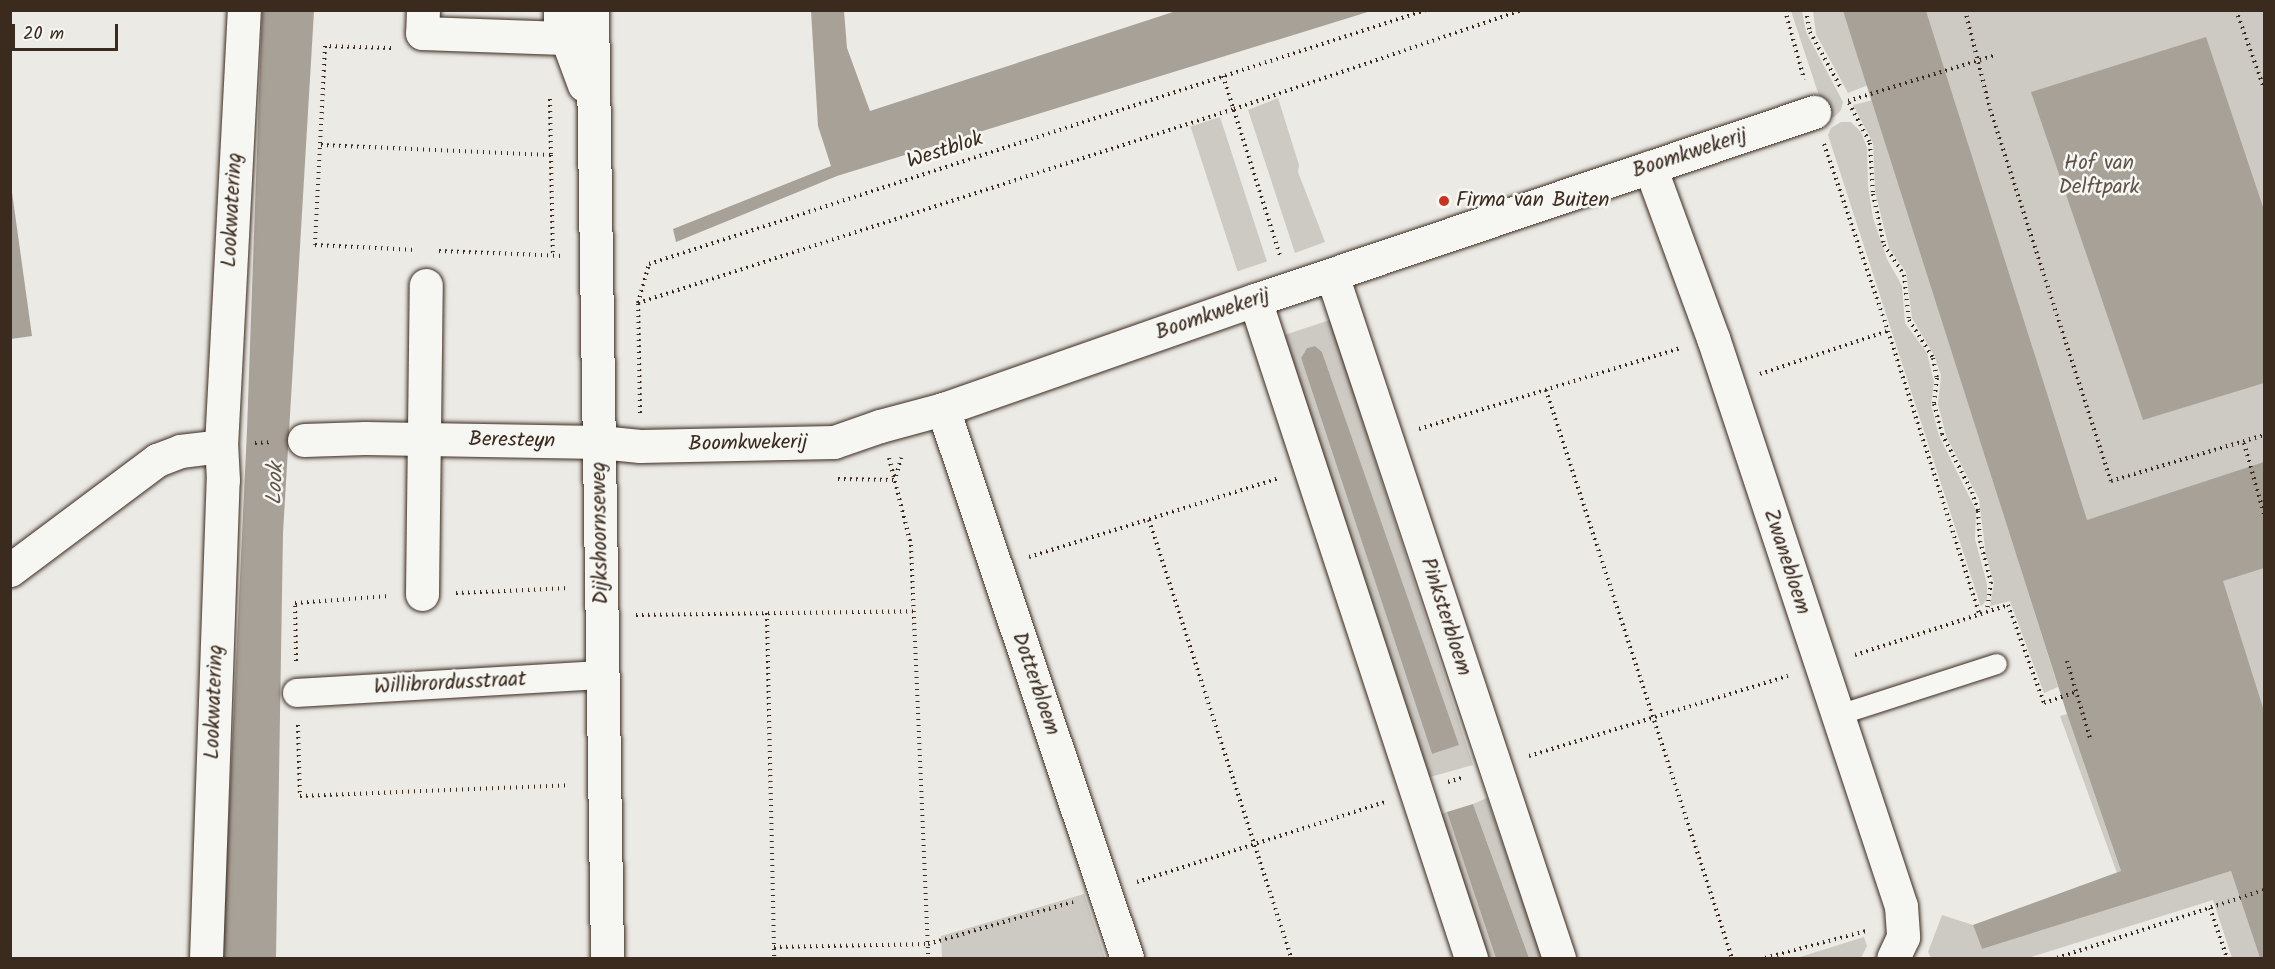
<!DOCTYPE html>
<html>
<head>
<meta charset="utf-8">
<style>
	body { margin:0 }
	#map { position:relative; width:2275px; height:969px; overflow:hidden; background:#ebeae5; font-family:Kalam,sans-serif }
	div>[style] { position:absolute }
	.green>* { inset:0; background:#cdcac4; transform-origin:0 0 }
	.water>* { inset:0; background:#a8a198 }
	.path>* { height:4px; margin-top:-2px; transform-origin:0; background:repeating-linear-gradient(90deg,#3b2a1e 0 1.5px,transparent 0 6px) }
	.roads { filter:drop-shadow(0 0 2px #3b2a1e) drop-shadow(0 0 2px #3b2a1e) }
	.service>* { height:20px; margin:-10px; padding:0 10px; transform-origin:10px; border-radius:10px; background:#f6f6f2 }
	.pedestrian>* { height:28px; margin:-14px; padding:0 14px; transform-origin:14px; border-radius:14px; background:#f6f6f2 }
	.minor>* { height:33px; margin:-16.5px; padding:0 16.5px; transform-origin:16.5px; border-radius:16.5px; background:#f6f6f2 }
	.tertiary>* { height:33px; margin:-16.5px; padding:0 16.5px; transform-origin:16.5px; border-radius:16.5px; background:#f6f6f2 }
	.dots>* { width:16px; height:16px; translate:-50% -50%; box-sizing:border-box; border:3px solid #f6f6f2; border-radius:50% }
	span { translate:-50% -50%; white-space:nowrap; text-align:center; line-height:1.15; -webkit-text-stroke:5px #f6f6f2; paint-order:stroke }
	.street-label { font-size:21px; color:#3b2a1e }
	.park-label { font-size:21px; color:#605248 }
	.poi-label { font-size:21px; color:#3b2a1e }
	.left { translate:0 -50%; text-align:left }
	.water-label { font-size:22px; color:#615449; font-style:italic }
	.frame { position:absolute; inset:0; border:12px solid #3b2a1e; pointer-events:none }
	.scale { position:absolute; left:12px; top:24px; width:106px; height:27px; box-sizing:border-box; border:3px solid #3b2a1e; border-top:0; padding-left:8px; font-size:18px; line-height:21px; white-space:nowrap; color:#3b2a1e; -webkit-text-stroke:4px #f6f6f2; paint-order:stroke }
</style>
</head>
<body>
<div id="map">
	<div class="green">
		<i style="clip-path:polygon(1791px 11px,1802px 11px,1806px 32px,1843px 102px,1841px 110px,1834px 117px,1826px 117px)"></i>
		<i style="clip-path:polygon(1813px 11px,1843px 11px,1868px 85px,1848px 93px,1816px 34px)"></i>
		<i style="clip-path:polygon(1871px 11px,2264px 11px,2264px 886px,2241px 810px,2145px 839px)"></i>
		<i style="clip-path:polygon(1278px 98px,1299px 165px,1298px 172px,1325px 242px,1295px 253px,1248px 110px)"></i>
		<i style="clip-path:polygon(1873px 100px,2058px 687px,2044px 693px,2010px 601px,1990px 606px,1994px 583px,1986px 556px,1979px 499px,1946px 436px,1938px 404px,1941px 376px,1935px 357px,1912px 318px,1906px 272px,1889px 248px,1875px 191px,1873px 143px,1853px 105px)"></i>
		<i style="left:1220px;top:117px;width:152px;height:31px;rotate:72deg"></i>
		<i style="clip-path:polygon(1841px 122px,1851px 122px,1861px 132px,1867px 148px,1868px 186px,1873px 218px,1887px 259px,1902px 286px,1905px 323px,1927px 353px,1934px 382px,1931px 405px,1939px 436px,1976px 510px,1975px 539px,1987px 584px,1987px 599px,1981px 607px,1828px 135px,1831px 128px)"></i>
		<i style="clip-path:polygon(evenodd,1330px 320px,1473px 765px,1423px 779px,1278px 337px,1330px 320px,1315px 346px,1322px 352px,1458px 745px,1432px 754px,1301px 358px,1307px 348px,1315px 346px)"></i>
		<i style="clip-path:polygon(2067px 714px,2121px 871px,2117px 873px,2060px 716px)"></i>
		<i style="clip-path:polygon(1487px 798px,1542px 958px,1529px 958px,1473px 804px)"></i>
		<i style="left:1447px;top:812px;width:154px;height:14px;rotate:71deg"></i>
		<i style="clip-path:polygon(2231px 871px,2260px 958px,2232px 958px,2213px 900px,2028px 958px,1931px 958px,1928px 952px,1942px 915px,1973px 925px,1982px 949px)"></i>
		<i style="clip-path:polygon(1084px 894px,1105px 958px,942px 958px,941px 936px)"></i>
		<i style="clip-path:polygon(1864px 937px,1867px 946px,1861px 958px,1797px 958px)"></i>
	</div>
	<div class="water">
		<i style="clip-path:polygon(262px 11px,314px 11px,283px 533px,276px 958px,222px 958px,247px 430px)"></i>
		<i style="clip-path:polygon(811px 11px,844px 11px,847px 48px,870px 111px,1176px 11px,1371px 11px,837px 176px,676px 242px,673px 229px,831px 166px,818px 126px)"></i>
		<i style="clip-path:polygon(1843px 11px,1926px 11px,2087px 520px,2264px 462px,2264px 568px,2223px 581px,2264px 711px,2264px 958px,2260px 958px,2231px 871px,1982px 949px,1973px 925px,2121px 871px,2067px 714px)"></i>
		<i style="clip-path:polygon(2206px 37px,2264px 210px,2264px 383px,2143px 420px,2031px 92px)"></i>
		<i style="clip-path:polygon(10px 178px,32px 336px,11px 339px,10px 339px)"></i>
		<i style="clip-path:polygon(1315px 346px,1322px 352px,1459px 745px,1432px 754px,1301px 358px,1307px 348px)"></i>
		<i style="clip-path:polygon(1473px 804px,1529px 958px,1496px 958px,1447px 812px)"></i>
	</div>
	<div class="path">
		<i style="left:1785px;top:10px;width:72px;rotate:74.6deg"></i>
		<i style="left:1806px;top:10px;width:22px;rotate:80deg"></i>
		<i style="left:1810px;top:32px;width:64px;rotate:61deg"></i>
		<i style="left:1965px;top:10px;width:102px;rotate:75.8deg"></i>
		<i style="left:1990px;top:109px;width:391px;rotate:72deg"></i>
		<i style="left:2111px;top:481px;width:160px;rotate:-16.7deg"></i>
		<i style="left:2236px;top:10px;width:83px;rotate:70.3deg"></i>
		<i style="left:391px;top:48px;width:66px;rotate:-178.3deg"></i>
		<i style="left:325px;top:46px;width:199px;rotate:92.9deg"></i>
		<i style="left:315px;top:245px;width:101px;rotate:2.8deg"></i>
		<i style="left:1223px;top:76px;width:189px;rotate:72.4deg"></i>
		<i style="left:550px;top:99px;width:56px;rotate:89deg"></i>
		<i style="left:1848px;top:101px;width:155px;rotate:-17.3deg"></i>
		<i style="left:1849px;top:103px;width:45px;rotate:62.3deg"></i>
		<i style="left:1870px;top:143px;width:51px;rotate:86.6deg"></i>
		<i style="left:1873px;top:194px;width:52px;rotate:77.8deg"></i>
		<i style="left:1884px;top:245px;width:36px;rotate:56deg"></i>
		<i style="left:1904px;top:275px;width:45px;rotate:83.7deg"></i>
		<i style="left:1909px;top:320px;width:45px;rotate:57.7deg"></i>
		<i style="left:1933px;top:358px;width:20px;rotate:79deg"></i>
		<i style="left:1937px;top:378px;width:26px;rotate:97deg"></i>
		<i style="left:1934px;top:404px;width:31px;rotate:75deg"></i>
		<i style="left:1942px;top:434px;width:65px;rotate:62.7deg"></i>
		<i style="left:1972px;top:492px;width:20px;rotate:72deg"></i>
		<i style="left:1978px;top:511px;width:30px;rotate:86deg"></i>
		<i style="left:1980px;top:541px;width:42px;rotate:75deg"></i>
		<i style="left:1991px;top:582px;width:29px;rotate:98deg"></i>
		<i style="left:1824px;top:144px;width:198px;rotate:71.1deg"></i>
		<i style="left:1888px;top:331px;width:299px;rotate:72.1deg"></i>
		<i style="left:321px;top:145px;width:230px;rotate:2.5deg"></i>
		<i style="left:551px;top:155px;width:101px;rotate:88.9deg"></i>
		<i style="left:439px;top:251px;width:124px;rotate:2.3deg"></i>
		<i style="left:638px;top:303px;width:627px;rotate:-18.03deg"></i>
		<i style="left:1234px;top:109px;width:304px;rotate:-19deg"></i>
		<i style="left:1760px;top:374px;width:135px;rotate:-18.6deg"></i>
		<i style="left:1546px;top:390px;width:598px;rotate:71.87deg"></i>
		<i style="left:640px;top:413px;width:110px;rotate:-91deg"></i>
		<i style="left:638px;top:303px;width:41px;rotate:-74.2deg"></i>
		<i style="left:649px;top:264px;width:817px;rotate:-18.1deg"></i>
		<i style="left:1419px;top:429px;width:274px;rotate:-17.2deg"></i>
		<i style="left:255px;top:443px;width:16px;rotate:-4deg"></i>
		<i style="left:2244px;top:443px;width:74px;rotate:74.3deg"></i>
		<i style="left:889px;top:458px;width:90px;rotate:75.8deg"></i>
		<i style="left:911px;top:545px;width:413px;rotate:87.6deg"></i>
		<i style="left:896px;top:476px;width:19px;rotate:-74deg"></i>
		<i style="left:838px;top:479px;width:57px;rotate:1deg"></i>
		<i style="left:1149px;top:520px;width:460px;rotate:72deg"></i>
		<i style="left:1029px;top:557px;width:262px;rotate:-17.5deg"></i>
		<i style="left:456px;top:593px;width:113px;rotate:-2.5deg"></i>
		<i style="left:767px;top:613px;width:345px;rotate:88.8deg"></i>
		<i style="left:636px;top:615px;width:277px;rotate:-0.8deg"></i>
		<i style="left:1855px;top:655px;width:161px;rotate:-18.1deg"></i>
		<i style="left:2008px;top:605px;width:104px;rotate:69.8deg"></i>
		<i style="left:2044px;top:703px;width:34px;rotate:-19deg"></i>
		<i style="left:296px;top:661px;width:58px;rotate:-91deg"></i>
		<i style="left:295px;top:603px;width:94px;rotate:-4.3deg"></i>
		<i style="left:2067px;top:661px;width:80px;rotate:73.4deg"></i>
		<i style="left:298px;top:725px;width:71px;rotate:88.4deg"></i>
		<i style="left:300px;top:796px;width:269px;rotate:-2.3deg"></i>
		<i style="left:1529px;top:756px;width:271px;rotate:-17.2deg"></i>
		<i style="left:1448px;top:782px;width:17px;rotate:-17deg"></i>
		<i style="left:1137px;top:882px;width:260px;rotate:-17.9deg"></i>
		<i style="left:2210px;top:908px;width:53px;rotate:71.2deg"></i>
		<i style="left:774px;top:947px;width:154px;rotate:-1.1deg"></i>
		<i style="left:928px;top:944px;width:151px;rotate:-16.2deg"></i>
		<i style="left:1765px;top:958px;width:105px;rotate:-15deg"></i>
		<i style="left:2057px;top:958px;width:218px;rotate:-18.2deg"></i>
	</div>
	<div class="roads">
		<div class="service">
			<i style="left:1836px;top:716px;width:169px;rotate:-17.9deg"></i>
		</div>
		<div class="pedestrian">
			<i style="left:297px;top:693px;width:307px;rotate:-3.4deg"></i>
		</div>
		<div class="minor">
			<i style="left:423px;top:10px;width:23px;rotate:92deg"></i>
			<i style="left:422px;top:33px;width:170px;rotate:2deg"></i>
			<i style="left:1650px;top:167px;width:182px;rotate:69.8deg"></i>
			<i style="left:1713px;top:338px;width:598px;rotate:71.69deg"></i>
			<i style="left:1901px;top:906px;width:31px;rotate:86deg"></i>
			<i style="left:1903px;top:937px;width:23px;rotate:115deg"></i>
			<i style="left:1332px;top:275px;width:720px;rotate:71.62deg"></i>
			<i style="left:1255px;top:300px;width:693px;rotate:71.83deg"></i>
			<i style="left:943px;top:409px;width:579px;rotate:71.47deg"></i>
			<i style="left:304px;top:440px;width:61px;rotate:-1.9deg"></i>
			<i style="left:365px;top:438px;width:235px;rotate:1deg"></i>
			<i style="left:600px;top:442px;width:40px;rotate:5.7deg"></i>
			<i style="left:640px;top:446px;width:194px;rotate:-1.2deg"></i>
			<i style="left:834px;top:442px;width:49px;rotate:-19.2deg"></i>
			<i style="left:880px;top:426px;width:65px;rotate:-15.1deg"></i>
			<i style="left:943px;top:409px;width:330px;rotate:-19.3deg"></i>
			<i style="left:1255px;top:300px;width:590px;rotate:-18.59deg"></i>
			<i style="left:10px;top:570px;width:184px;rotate:-36.8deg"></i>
			<i style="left:157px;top:460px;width:25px;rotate:-21deg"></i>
			<i style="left:180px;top:451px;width:41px;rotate:-7deg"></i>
			<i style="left:422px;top:594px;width:309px;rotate:-89.3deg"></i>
			<i style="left:206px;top:958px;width:478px;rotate:-88deg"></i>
			<i style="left:223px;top:480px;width:34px;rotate:-93deg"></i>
			<i style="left:221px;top:446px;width:437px;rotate:-87deg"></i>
		</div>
		<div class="tertiary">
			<i style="left:560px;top:10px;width:10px;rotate:90deg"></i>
			<i style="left:560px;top:20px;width:69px;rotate:69.7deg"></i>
			<i style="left:592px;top:10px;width:948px;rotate:89.09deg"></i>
		</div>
	</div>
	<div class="dots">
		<i style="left:1444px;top:201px;background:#c8321e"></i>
	</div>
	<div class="street-label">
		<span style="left:945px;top:151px;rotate:-18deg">Westblok</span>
		<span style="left:1690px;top:154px;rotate:-18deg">Boomkwekerij</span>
		<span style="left:233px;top:210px;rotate:-87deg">Lookwatering</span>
		<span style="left:1213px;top:315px;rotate:-19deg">Boomkwekerij</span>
		<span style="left:512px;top:441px;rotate:1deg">Beresteyn</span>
		<span style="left:748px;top:444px;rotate:-1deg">Boomkwekerij</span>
		<span style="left:601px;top:533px;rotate:-91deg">Dijkshoornseweg</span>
		<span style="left:1786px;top:562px;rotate:72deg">Zwanebloem</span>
		<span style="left:1445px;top:617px;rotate:72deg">Pinksterbloem</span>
		<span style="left:450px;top:684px;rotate:-3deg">Willibrordusstraat</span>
		<span style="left:1035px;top:684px;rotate:71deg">Dotterbloem</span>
		<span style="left:215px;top:702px;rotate:-88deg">Lookwatering</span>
	</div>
	<div class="park-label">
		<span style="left:2099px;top:176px">Hof van<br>Delftpark</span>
	</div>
	<div class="poi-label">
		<span class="left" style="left:1456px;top:201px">Firma van Buiten</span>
	</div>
	<div class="water-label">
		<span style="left:276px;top:484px;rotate:-88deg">Look</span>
	</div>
	<div class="frame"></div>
	<div class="scale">20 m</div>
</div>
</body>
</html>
